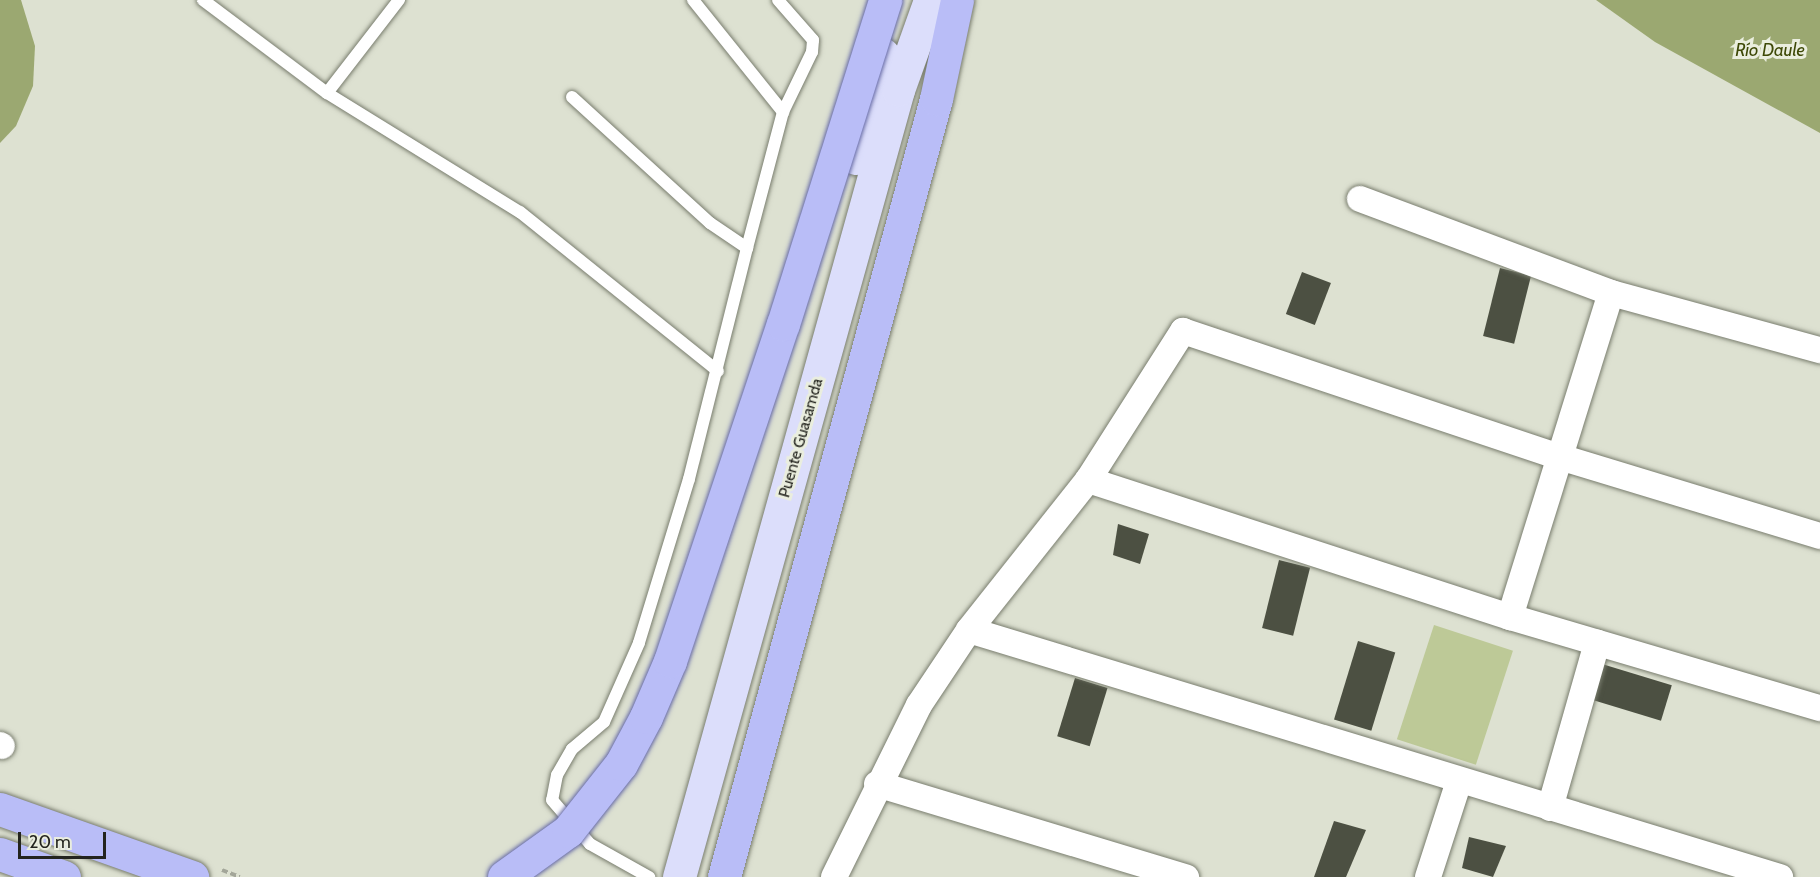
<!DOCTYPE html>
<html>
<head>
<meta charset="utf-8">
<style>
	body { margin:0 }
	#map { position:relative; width:1820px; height:877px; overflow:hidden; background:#dde1d1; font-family:Cabin,sans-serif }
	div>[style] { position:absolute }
	.green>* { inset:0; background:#bdc997; transform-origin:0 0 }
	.water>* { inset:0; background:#9ba871 }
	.building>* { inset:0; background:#4c5042; transform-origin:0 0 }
	.path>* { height:4px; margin-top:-2px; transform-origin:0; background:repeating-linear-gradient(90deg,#a3a699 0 6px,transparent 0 9px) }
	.roads { filter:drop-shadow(0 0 2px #797d6e) drop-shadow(0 0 2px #797d6e) }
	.service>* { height:12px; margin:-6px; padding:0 6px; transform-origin:6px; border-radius:6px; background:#fff }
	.minor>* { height:26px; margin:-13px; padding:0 13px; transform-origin:13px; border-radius:13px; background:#fff }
	.secondary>* { height:33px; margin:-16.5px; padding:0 16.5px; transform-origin:16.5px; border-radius:16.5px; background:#dcdefb }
	.primary>* { height:33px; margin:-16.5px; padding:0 16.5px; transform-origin:16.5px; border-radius:16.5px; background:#b9bdf7 }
	.bridges { filter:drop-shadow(0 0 2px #676ba7) drop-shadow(0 0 2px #676ba7) }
	.primary-bridge>* { height:33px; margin:-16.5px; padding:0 16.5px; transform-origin:16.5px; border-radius:16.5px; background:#b9bdf7 }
	span { translate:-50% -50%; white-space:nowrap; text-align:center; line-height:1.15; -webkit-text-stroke:6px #eaeede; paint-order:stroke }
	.street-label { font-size:16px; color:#23241e }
	.water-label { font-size:18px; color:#3e4907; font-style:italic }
	.scale { position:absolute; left:18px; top:832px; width:88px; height:27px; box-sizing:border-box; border:3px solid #23241e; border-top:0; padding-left:8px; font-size:18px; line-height:21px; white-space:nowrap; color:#23241e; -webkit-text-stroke:4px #eaeede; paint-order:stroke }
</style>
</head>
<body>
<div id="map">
	<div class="green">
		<i style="left:1434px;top:625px;width:83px;height:120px;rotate:18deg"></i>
	</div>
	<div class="water">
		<i style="clip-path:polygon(0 0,21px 0,35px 46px,33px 86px,16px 126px,0 143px)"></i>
		<i style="clip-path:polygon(1596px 0,1820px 0,1820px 133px,1655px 42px)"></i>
	</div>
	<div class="building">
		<i style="left:1500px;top:268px;width:32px;height:70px;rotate:14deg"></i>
		<i style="left:1302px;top:272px;width:31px;height:45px;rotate:21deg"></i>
		<i style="clip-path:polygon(1118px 524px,1149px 534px,1140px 564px,1113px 555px)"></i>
		<i style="left:1279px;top:560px;width:32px;height:70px;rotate:14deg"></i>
		<i style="left:1358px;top:641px;width:39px;height:82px;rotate:17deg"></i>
		<i style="left:1602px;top:664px;width:73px;height:37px;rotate:17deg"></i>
		<i style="left:1075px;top:678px;width:34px;height:61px;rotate:17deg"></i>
		<i style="clip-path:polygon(1334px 821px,1366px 830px,1346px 877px,1314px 877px)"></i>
		<i style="clip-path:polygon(1469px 837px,1506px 846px,1493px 877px,1462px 868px)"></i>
	</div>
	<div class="path">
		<i style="left:222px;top:870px;width:19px;rotate:21deg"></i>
	</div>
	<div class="roads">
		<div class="service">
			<i style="left:203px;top:0;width:155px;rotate:36.9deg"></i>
			<i style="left:327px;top:93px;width:227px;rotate:31.7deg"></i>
			<i style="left:520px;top:212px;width:254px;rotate:38.8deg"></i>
			<i style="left:693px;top:0;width:144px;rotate:51.2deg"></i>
			<i style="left:327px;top:93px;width:118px;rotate:-52.3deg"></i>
			<i style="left:572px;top:97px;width:187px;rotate:42.4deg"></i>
			<i style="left:710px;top:223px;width:45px;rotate:34deg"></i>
			<i style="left:747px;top:248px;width:238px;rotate:104.1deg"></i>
			<i style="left:689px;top:479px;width:171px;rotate:107deg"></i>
			<i style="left:639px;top:643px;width:86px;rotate:113.9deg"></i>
			<i style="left:604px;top:722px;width:42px;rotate:139.8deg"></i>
			<i style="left:572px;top:749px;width:30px;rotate:120deg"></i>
			<i style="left:557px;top:775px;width:25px;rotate:101deg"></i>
			<i style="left:552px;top:800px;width:58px;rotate:49.2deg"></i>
			<i style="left:590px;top:844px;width:68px;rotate:29.2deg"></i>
			<i style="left:747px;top:248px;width:141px;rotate:-75.2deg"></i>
			<i style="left:783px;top:112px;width:67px;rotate:-64.2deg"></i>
			<i style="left:812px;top:52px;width:12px;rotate:-85deg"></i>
			<i style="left:813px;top:40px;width:53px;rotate:-131.2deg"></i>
		</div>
		<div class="minor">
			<i style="left:1360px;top:199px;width:268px;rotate:20.5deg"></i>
			<i style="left:1611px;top:293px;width:217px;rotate:15.3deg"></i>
			<i style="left:1088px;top:480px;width:444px;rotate:18deg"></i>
			<i style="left:1510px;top:617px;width:323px;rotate:16.4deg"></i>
			<i style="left:1510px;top:617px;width:339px;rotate:-72.7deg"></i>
			<i style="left:969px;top:630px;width:848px;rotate:16.94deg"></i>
			<i style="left:0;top:745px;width:2px;rotate:27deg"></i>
			<i style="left:877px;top:784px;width:323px;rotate:16.8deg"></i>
			<i style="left:1550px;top:808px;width:172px;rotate:-74.1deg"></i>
			<i style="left:834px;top:877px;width:192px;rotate:-63.7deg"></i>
			<i style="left:919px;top:705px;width:90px;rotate:-56.3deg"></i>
			<i style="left:969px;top:630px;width:191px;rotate:-51.6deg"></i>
			<i style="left:1088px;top:480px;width:177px;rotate:-57.5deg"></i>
			<i style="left:1183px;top:331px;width:397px;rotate:18.5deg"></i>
			<i style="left:1560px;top:457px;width:272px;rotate:16.9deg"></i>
			<i style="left:1428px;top:877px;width:101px;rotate:-72.1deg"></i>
		</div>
		<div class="secondary">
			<i style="left:856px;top:158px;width:107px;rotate:-75.4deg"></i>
			<i style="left:679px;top:877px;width:817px;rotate:-74.45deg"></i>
			<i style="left:898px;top:90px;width:96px;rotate:-70.4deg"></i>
		</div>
		<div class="primary">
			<i style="left:0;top:809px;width:204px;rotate:19.5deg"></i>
			<i style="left:0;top:854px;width:68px;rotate:19.8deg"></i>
			<i style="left:724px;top:877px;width:806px;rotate:-74.76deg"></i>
			<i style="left:936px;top:99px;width:101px;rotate:-78deg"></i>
		</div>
	</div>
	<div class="bridges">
		<div class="primary-bridge">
			<i style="left:504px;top:877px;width:79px;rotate:-35.7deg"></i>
			<i style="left:568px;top:831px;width:85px;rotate:-51.7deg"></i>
			<i style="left:621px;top:764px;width:53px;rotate:-62deg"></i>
			<i style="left:646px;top:717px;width:61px;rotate:-66.8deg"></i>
			<i style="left:670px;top:661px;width:355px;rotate:-71.5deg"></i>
			<i style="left:783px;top:324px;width:340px;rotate:-72.5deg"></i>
		</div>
	</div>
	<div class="street-label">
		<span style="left:801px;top:438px;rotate:-74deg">Puente Guasamda</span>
	</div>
	<div class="water-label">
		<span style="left:1770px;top:50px">Río Daule</span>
	</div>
	<div class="scale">20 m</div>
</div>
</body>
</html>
